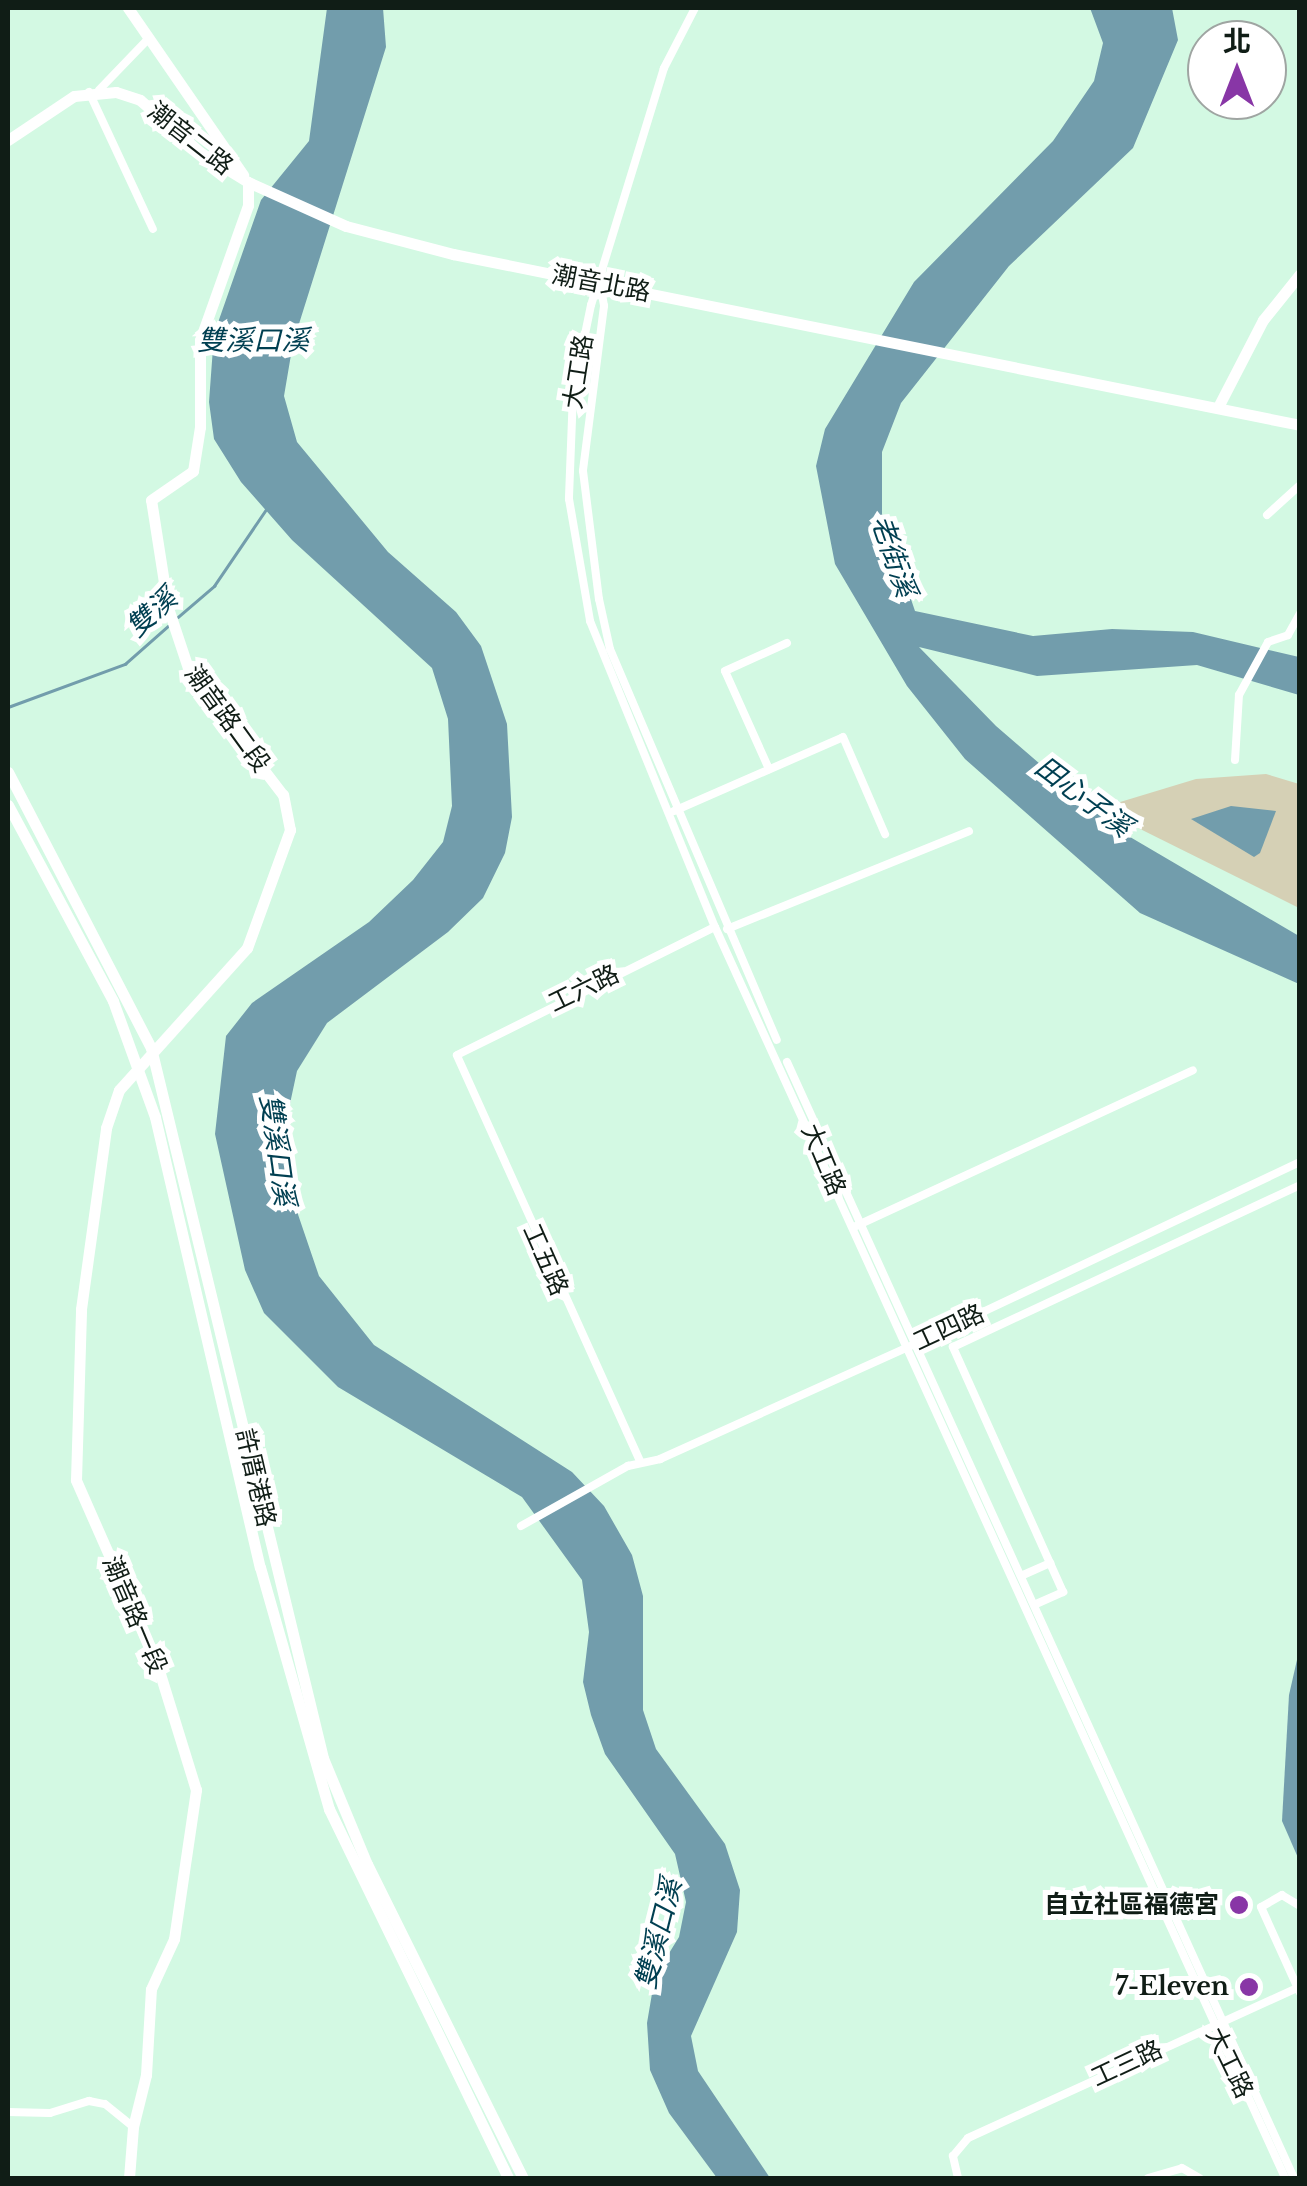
<!DOCTYPE html>
<html>
<head>
<meta charset="utf-8">
<style>
	body { margin:0 }
	#map { position:relative; width:1307px; height:2186px; overflow:hidden; background:#d3f9e3; font-family:"Libre Baskerville","Noto Sans TC",serif }
	div>[style] { position:absolute }
	.green>* { inset:0; background:#d5d0b5 }
	.water>* { inset:0; background:#729dac }
	.stream>* { height:2.5px; margin:-1.25px; padding:0 1.25px; transform-origin:1.25px; border-radius:1.25px; background:#729dac }
	.street>* { height:8px; margin:-4px; padding:0 4px; transform-origin:4px; border-radius:4px; background:#fff }
	.secondary>* { height:11px; margin:-5.5px; padding:0 5.5px; transform-origin:5.5px; border-radius:5.5px; background:#fff }
	.dots>* { width:28px; height:28px; translate:-50% -50%; box-sizing:border-box; border:5px solid #fff; border-radius:50% }
	span { translate:-50% -50%; white-space:nowrap; text-align:center; line-height:1.15; -webkit-text-stroke:10px #fff; paint-order:stroke }
	.street-label { font-size:25px; color:#101d16 }
	.poi-label { font-size:25px; color:#101d16; font-weight:700 }
	.right { translate:-100% -50%; text-align:right }
	.water-label { font-size:28px; color:#003f51; font-style:italic }
	.frame { position:absolute; inset:0; border:10px solid #101d16; pointer-events:none }
	.north { position:absolute; left:1187px; top:20px; width:100px; height:100px; box-sizing:border-box; background:#fff; border:2px solid #9fa5a2; border-radius:50%; rotate:0deg; font-size:28px; font-weight:700; line-height:40px; text-align:center; color:#101d16 }
	.north::after { content:''; display:block; margin:auto; width:35px; height:45px; background:#8836a6; clip-path:polygon(50% 0,100% 100%,50% 72%,0 100%) }
</style>
</head>
<body>
<div id="map">
	<div class="green">
		<i style="clip-path:polygon(1266px 774px,1299px 784px,1299px 908px,1118px 818px,1107px 806px,1196px 779px)"></i>
	</div>
	<div class="water">
		<i style="clip-path:polygon(327px 8px,383px 8px,386px 47px,293px 343px,284px 396px,297px 442px,388px 552px,456px 612px,481px 646px,507px 724px,512px 817px,505px 853px,483px 898px,448px 932px,327px 1023px,297px 1071px,288px 1113px,289px 1188px,319px 1276px,374px 1345px,572px 1472px,604px 1506px,632px 1555px,643px 1596px,643px 1710px,656px 1749px,725px 1844px,740px 1890px,737px 1932px,691px 2036px,698px 2071px,770px 2178px,717px 2178px,669px 2113px,650px 2070px,647px 2023px,655px 1976px,679px 1937px,686px 1902px,675px 1854px,605px 1754px,591px 1715px,583px 1682px,589px 1632px,582px 1580px,522px 1497px,338px 1387px,264px 1313px,245px 1270px,215px 1134px,226px 1036px,252px 1003px,369px 922px,413px 880px,443px 842px,452px 806px,448px 719px,432px 668px,292px 540px,241px 482px,214px 439px,209px 402px,214px 334px,261px 200px,309px 141px)"></i>
		<i style="clip-path:polygon(1090px 8px,1172px 8px,1178px 40px,1133px 148px,1009px 266px,901px 403px,882px 452px,882px 514px,915px 611px,1033px 636px,1112px 629px,1193px 632px,1299px 657px,1299px 695px,1197px 665px,1037px 676px,919px 647px,996px 726px,1113px 827px,1299px 936px,1299px 984px,1140px 913px,965px 759px,907px 686px,835px 564px,816px 466px,825px 429px,914px 282px,1053px 141px,1094px 81px,1103px 43px)"></i>
		<i style="clip-path:polygon(1231px 806px,1276px 811px,1260px 853px,1254px 857px,1191px 819px)"></i>
		<i style="clip-path:polygon(1299px 1651px,1300px 1860px,1299px 1860px,1282px 1821px,1289px 1695px)"></i>
	</div>
	<div class="stream">
		<i style="left:178px;top:617px;width:48px;rotate:-40.7deg"></i>
		<i style="left:214px;top:586px;width:94px;rotate:-55.8deg"></i>
		<i style="left:8px;top:707px;width:125px;rotate:-20.2deg"></i>
		<i style="left:125px;top:664px;width:57px;rotate:-41.5deg"></i>
	</div>
	<div class="street">
		<i style="left:695px;top:8px;width:68px;rotate:117.3deg"></i>
		<i style="left:664px;top:68px;width:248px;rotate:107.1deg"></i>
		<i style="left:591px;top:305px;width:90px;rotate:101.6deg"></i>
		<i style="left:573px;top:393px;width:106px;rotate:92.2deg"></i>
		<i style="left:569px;top:499px;width:124px;rotate:80.2deg"></i>
		<i style="left:590px;top:621px;width:331px;rotate:67.8deg"></i>
		<i style="left:715px;top:927px;width:1375px;rotate:65.5deg"></i>
		<i style="left:99px;top:90px;width:72px;rotate:-46.1deg"></i>
		<i style="left:89px;top:92px;width:151px;rotate:65deg"></i>
		<i style="left:600px;top:283px;width:23px;rotate:80deg"></i>
		<i style="left:604px;top:306px;width:166px;rotate:97.3deg"></i>
		<i style="left:583px;top:471px;width:129px;rotate:82.9deg"></i>
		<i style="left:599px;top:599px;width:51px;rotate:77.6deg"></i>
		<i style="left:610px;top:649px;width:425px;rotate:66.9deg"></i>
		<i style="left:1267px;top:515px;width:45px;rotate:-42.3deg"></i>
		<i style="left:1235px;top:760px;width:65px;rotate:-86.5deg"></i>
		<i style="left:1239px;top:695px;width:60px;rotate:-61.3deg"></i>
		<i style="left:1268px;top:642px;width:21px;rotate:-19deg"></i>
		<i style="left:1288px;top:635px;width:25px;rotate:-61deg"></i>
		<i style="left:769px;top:769px;width:107px;rotate:-114.2deg"></i>
		<i style="left:725px;top:671px;width:68px;rotate:-24.3deg"></i>
		<i style="left:674px;top:811px;width:184px;rotate:-23.6deg"></i>
		<i style="left:843px;top:737px;width:106px;rotate:66.6deg"></i>
		<i style="left:727px;top:929px;width:261px;rotate:-22deg"></i>
		<i style="left:787px;top:1062px;width:1226px;rotate:65.57deg"></i>
		<i style="left:856px;top:1226px;width:371px;rotate:-24.8deg"></i>
		<i style="left:640px;top:1461px;width:445px;rotate:-114.3deg"></i>
		<i style="left:457px;top:1055px;width:288px;rotate:-26.4deg"></i>
		<i style="left:521px;top:1526px;width:123px;rotate:-29.3deg"></i>
		<i style="left:628px;top:1466px;width:33px;rotate:-12deg"></i>
		<i style="left:660px;top:1459px;width:280px;rotate:-24.3deg"></i>
		<i style="left:915px;top:1344px;width:426px;rotate:-25.3deg"></i>
		<i style="left:1023px;top:1575px;width:30px;rotate:-24deg"></i>
		<i style="left:1036px;top:1604px;width:30px;rotate:-24deg"></i>
		<i style="left:1063px;top:1592px;width:269px;rotate:-114.2deg"></i>
		<i style="left:953px;top:1347px;width:383px;rotate:-25deg"></i>
		<i style="left:1300px;top:1906px;width:21px;rotate:-149deg"></i>
		<i style="left:1282px;top:1895px;width:24px;rotate:150deg"></i>
		<i style="left:1261px;top:1907px;width:94px;rotate:65.6deg"></i>
		<i style="left:8px;top:2112px;width:42px;rotate:1.4deg"></i>
		<i style="left:50px;top:2113px;width:41px;rotate:-17.1deg"></i>
		<i style="left:89px;top:2101px;width:16px;rotate:11deg"></i>
		<i style="left:105px;top:2104px;width:36px;rotate:39deg"></i>
		<i style="left:958px;top:2178px;width:23px;rotate:-103deg"></i>
		<i style="left:953px;top:2156px;width:23px;rotate:-50deg"></i>
		<i style="left:968px;top:2138px;width:365px;rotate:-24.5deg"></i>
		<i style="left:1148px;top:2178px;width:35px;rotate:-16deg"></i>
		<i style="left:1182px;top:2168px;width:20px;rotate:30deg"></i>
	</div>
	<div class="secondary">
		<i style="left:128px;top:8px;width:203px;rotate:55.4deg"></i>
		<i style="left:8px;top:140px;width:79px;rotate:-33.7deg"></i>
		<i style="left:74px;top:96px;width:42px;rotate:-5.4deg"></i>
		<i style="left:116px;top:92px;width:25px;rotate:18deg"></i>
		<i style="left:140px;top:100px;width:81px;rotate:41deg"></i>
		<i style="left:201px;top:153px;width:55px;rotate:31.7deg"></i>
		<i style="left:248px;top:182px;width:107px;rotate:24.2deg"></i>
		<i style="left:346px;top:226px;width:111px;rotate:14.7deg"></i>
		<i style="left:453px;top:254px;width:864px;rotate:11.41deg"></i>
		<i style="left:1218px;top:407px;width:98px;rotate:-62.7deg"></i>
		<i style="left:1263px;top:320px;width:59px;rotate:-51.2deg"></i>
		<i style="left:8px;top:772px;width:311px;rotate:62.6deg"></i>
		<i style="left:151px;top:1048px;width:731px;rotate:76.38deg"></i>
		<i style="left:323px;top:1758px;width:115px;rotate:67.5deg"></i>
		<i style="left:367px;top:1864px;width:351px;rotate:63.6deg"></i>
		<i style="left:8px;top:805px;width:222px;rotate:61.8deg"></i>
		<i style="left:113px;top:1001px;width:123px;rotate:70.1deg"></i>
		<i style="left:155px;top:1117px;width:462px;rotate:76.9deg"></i>
		<i style="left:260px;top:1567px;width:252px;rotate:74.1deg"></i>
		<i style="left:329px;top:1809px;width:410px;rotate:64.1deg"></i>
		<i style="left:129px;top:2178px;width:51px;rotate:-85.5deg"></i>
		<i style="left:133px;top:2127px;width:54px;rotate:-76deg"></i>
		<i style="left:146px;top:2075px;width:86px;rotate:-86.7deg"></i>
		<i style="left:151px;top:1989px;width:55px;rotate:-65.3deg"></i>
		<i style="left:174px;top:1939px;width:151px;rotate:-81.6deg"></i>
		<i style="left:196px;top:1790px;width:132px;rotate:-107.2deg"></i>
		<i style="left:157px;top:1664px;width:201px;rotate:-113.8deg"></i>
		<i style="left:76px;top:1480px;width:171px;rotate:-88.3deg"></i>
		<i style="left:81px;top:1309px;width:183px;rotate:-82.1deg"></i>
		<i style="left:106px;top:1128px;width:40px;rotate:-71.1deg"></i>
		<i style="left:119px;top:1090px;width:191px;rotate:-48deg"></i>
		<i style="left:247px;top:948px;width:126px;rotate:-70deg"></i>
		<i style="left:290px;top:830px;width:36px;rotate:-101deg"></i>
		<i style="left:283px;top:795px;width:153px;rotate:-127.5deg"></i>
		<i style="left:190px;top:674px;width:70px;rotate:-108.4deg"></i>
		<i style="left:168px;top:608px;width:109px;rotate:-98.9deg"></i>
		<i style="left:151px;top:500px;width:51px;rotate:-34.6deg"></i>
		<i style="left:193px;top:471px;width:45px;rotate:-81deg"></i>
		<i style="left:200px;top:427px;width:87px;rotate:-90deg"></i>
		<i style="left:200px;top:340px;width:143px;rotate:-70.4deg"></i>
		<i style="left:248px;top:205px;width:23px;rotate:-90deg"></i>
	</div>
	<div class="dots">
		<i style="left:1239px;top:1905px;background:#8836a6"></i>
		<i style="left:1249px;top:1987px;background:#8836a6"></i>
	</div>
	<div class="street-label">
		<span style="left:190px;top:139px;rotate:38deg">潮音二路</span>
		<span style="left:601px;top:284px;rotate:11deg">潮音北路</span>
		<span style="left:579px;top:372px;rotate:-81deg">大工路</span>
		<span style="left:227px;top:719px;rotate:54deg">潮音路二段</span>
		<span style="left:584px;top:989px;rotate:-26deg">工六路</span>
		<span style="left:823px;top:1160px;rotate:67deg">大工路</span>
		<span style="left:545px;top:1260px;rotate:66deg">工五路</span>
		<span style="left:949px;top:1328px;rotate:-25deg">工四路</span>
		<span style="left:255px;top:1478px;rotate:77deg">許厝港路</span>
		<span style="left:134px;top:1615px;rotate:67deg">潮音路一段</span>
		<span style="left:1229px;top:2063px;rotate:64deg">大工路</span>
		<span style="left:1127px;top:2064px;rotate:-25deg">工三路</span>
	</div>
	<div class="poi-label">
		<span class="right" style="left:1219px;top:1905px">自立社區福德宮</span>
		<span class="right" style="left:1229px;top:1987px">7-Eleven</span>
	</div>
	<div class="water-label">
		<span style="left:253px;top:341px">雙溪口溪</span>
		<span style="left:893px;top:556px;rotate:71deg">老街溪</span>
		<span style="left:152px;top:613px;rotate:-42deg">雙溪</span>
		<span style="left:1083px;top:797px;rotate:37deg">田心子溪</span>
		<span style="left:277px;top:1150px;rotate:82deg">雙溪口溪</span>
		<span style="left:659px;top:1934px;rotate:-76deg">雙溪口溪</span>
	</div>
	<div class="frame"></div>
	<div class="north">北</div>
</div>
</body>
</html>
